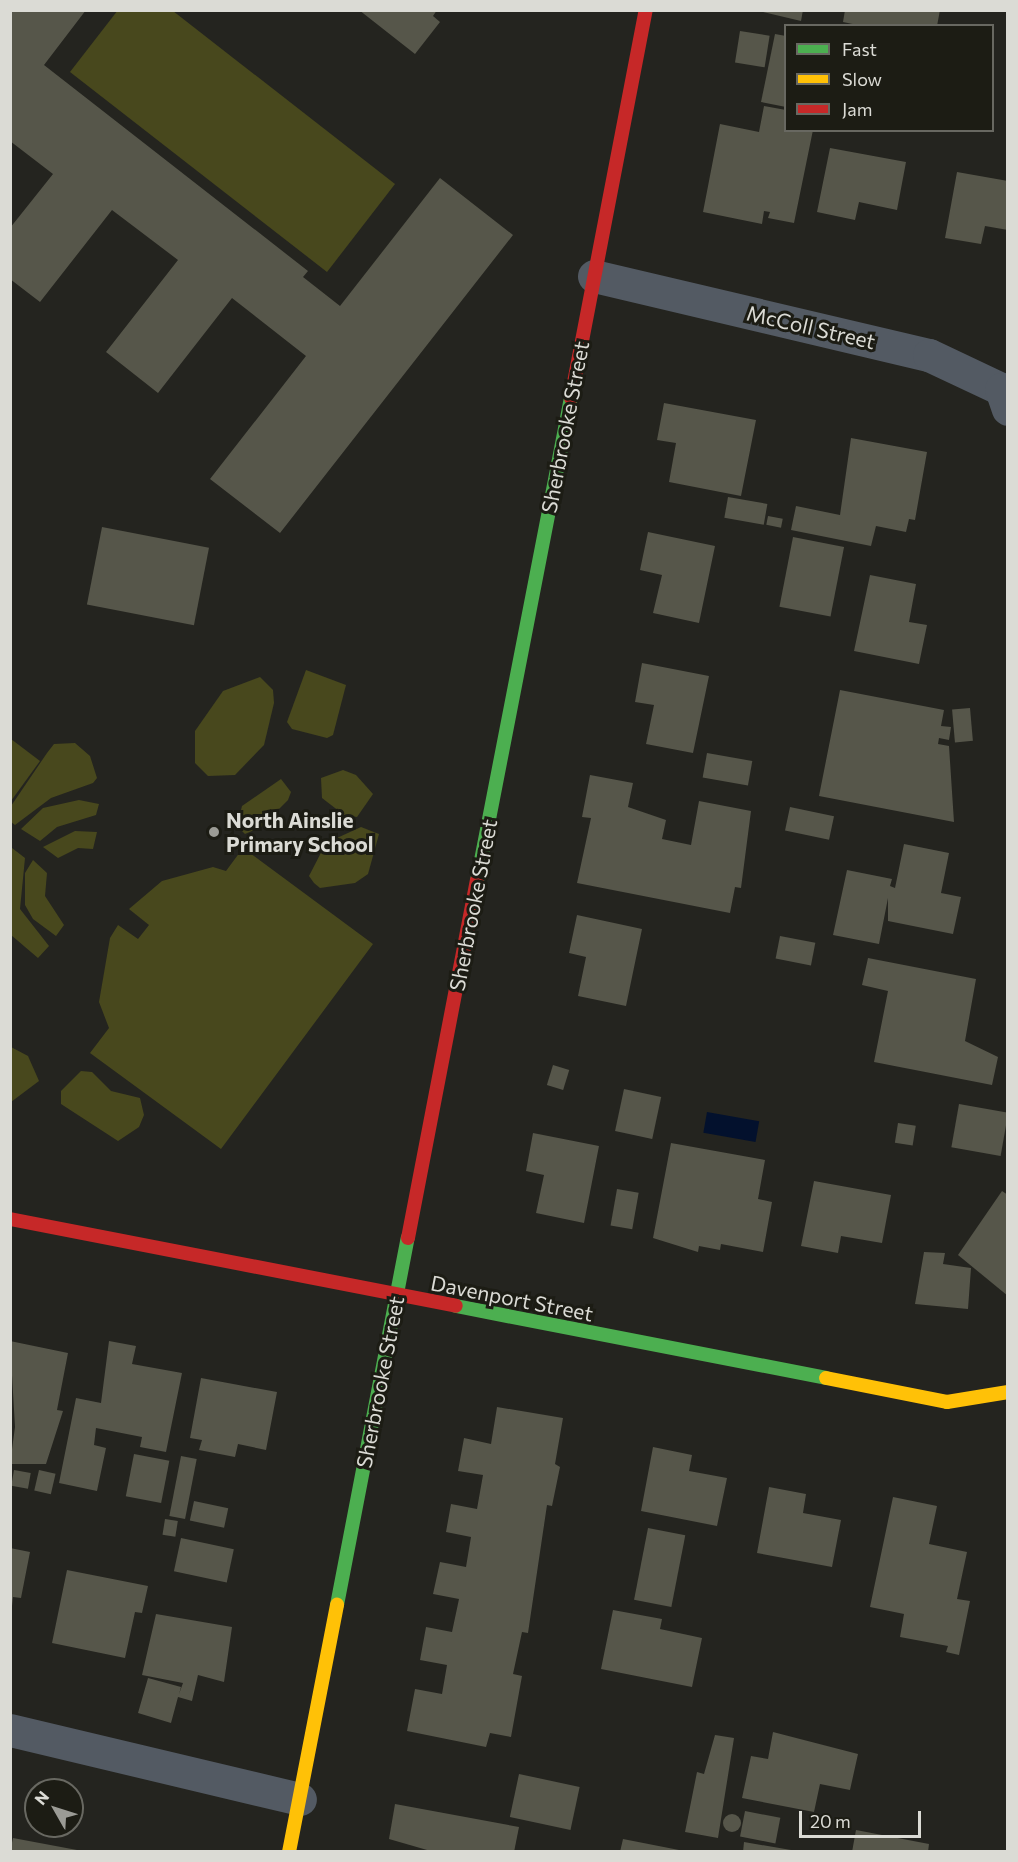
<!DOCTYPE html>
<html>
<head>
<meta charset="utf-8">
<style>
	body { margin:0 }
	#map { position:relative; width:1018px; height:1862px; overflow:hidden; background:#24241f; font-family:Commissioner,sans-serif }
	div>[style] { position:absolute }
	.green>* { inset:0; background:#48481d }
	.water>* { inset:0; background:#03112d; transform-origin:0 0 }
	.building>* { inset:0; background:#56564a; transform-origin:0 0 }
	.round { border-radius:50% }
	.street>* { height:33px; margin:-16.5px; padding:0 16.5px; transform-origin:16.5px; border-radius:16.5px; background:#535a63 }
	.fast>* { height:14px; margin:-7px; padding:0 7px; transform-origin:7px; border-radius:7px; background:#4caf50 }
	.slow>* { height:14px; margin:-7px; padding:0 7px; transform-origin:7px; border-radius:7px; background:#ffc107 }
	.jam>* { height:14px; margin:-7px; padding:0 7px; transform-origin:7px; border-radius:7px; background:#c62828 }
	.dots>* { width:16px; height:16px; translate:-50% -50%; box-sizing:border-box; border:3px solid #1c1c14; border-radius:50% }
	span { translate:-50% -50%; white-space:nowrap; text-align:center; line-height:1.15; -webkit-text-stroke:6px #1c1c14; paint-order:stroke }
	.street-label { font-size:21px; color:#dbdbd5 }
	.poi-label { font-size:21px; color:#dbdbd5; font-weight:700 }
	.left { translate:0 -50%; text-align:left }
	.frame { position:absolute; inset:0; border:12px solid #dbdbd5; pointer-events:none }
	.legend { position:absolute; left:784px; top:24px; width:210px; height:108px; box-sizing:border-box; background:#1c1c14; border:2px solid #686861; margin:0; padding:8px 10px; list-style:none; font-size:18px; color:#dbdbd5 }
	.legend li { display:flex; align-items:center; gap:12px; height:30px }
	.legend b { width:30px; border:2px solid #686861 }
	.north { position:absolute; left:24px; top:1778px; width:60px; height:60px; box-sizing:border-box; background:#1c1c14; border:2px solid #686861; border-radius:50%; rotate:309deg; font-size:16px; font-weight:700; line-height:24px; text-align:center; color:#dbdbd5 }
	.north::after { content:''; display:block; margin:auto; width:21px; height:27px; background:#9b9b95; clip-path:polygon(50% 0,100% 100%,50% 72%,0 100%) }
	.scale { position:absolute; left:799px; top:1811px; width:122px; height:27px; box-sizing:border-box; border:3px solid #dbdbd5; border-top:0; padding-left:8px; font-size:18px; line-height:21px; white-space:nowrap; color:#dbdbd5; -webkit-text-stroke:4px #1c1c14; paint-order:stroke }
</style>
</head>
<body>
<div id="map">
	<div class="green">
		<i style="clip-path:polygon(118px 10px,173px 11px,395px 184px,327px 272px,70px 72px)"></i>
		<i style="clip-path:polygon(306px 670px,346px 685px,333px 735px,327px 738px,292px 729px,287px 722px)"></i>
		<i style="clip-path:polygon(260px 677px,273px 690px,274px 703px,264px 745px,235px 775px,208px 776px,195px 763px,195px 731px,223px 691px)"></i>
		<i style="clip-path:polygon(11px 739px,40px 761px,11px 801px)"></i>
		<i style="clip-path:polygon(75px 743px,90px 756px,97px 778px,93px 783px,51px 798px,15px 825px,11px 822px,11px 806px,47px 753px,54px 744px)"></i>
		<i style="clip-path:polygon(343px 770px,356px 775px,373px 794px,357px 817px,344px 815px,322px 798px,321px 778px)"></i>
		<i style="clip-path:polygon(281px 779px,291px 792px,288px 800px,261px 827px,245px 834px,237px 826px,242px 806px)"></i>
		<i style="clip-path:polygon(79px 800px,99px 804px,96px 815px,57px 827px,40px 841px,21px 829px,43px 808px)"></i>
		<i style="clip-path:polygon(361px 827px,379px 834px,368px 874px,355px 883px,320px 888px,314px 883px,309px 876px,326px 843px)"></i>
		<i style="clip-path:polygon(75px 831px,97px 832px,93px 849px,78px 848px,58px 858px,43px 847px)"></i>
		<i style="clip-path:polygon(12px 848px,25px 858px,20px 909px,49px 946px,38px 958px,11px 935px)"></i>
		<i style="clip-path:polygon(243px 848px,373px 944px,221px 1149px,90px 1053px,109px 1028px,99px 1002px,110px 938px,118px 925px,138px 939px,149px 925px,129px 909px,162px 881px,213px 867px,226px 871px)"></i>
		<i style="clip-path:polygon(33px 860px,47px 873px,45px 896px,64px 925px,56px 936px,33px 919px,25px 905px,25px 873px)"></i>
		<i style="clip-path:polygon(11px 1047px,28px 1056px,39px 1081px,11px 1102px)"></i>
		<i style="clip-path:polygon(81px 1071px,92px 1072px,111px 1091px,140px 1098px,144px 1115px,139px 1127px,118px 1141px,61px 1104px,61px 1091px)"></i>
	</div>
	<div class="water">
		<i style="left:707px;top:1112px;width:53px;height:21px;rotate:10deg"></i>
	</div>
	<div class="building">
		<i style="clip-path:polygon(10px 10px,86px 10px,44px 65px,308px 271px,303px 277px,340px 306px,440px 178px,513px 235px,280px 533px,210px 479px,306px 356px,232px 298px,158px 393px,106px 352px,178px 260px,112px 210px,40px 302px,10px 279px,10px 228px,53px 174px,10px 141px)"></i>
		<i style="clip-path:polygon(359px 10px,437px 10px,433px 16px,440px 22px,415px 54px)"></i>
		<i style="clip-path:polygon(755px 10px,803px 10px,801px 21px)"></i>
		<i style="clip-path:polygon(845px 10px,940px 10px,937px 26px,862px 26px,843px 22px)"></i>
		<i style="left:740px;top:31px;width:30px;height:32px;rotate:9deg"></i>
		<i style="clip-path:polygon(775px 34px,786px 36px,786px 107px,761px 102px)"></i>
		<i style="clip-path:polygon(764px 106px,786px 110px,786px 130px,813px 130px,794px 223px,768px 218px,770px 212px,764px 211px,762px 224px,703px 212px,720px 124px,759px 132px)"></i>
		<i style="clip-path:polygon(830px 148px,906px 162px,897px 210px,859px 202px,855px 220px,817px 212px)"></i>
		<i style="clip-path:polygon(957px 172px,1008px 181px,1008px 230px,985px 226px,981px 244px,945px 238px)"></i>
		<i style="clip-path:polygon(664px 403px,756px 420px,741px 496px,669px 482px,676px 443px,657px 440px)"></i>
		<i style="clip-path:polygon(851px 438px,927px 452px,915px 520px,909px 519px,906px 532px,876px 526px,871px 546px,791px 530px,796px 506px,840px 515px)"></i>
		<i style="left:728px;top:497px;width:40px;height:21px;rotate:10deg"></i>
		<i style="left:768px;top:516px;width:15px;height:9px;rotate:11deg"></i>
		<i style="left:102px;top:527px;width:109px;height:79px;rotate:11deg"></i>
		<i style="clip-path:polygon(648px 532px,715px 546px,699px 623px,653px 613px,662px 575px,640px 570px)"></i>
		<i style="left:793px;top:537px;width:52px;height:71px;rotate:11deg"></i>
		<i style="clip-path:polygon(870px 575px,916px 584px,909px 622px,927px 625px,919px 664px,854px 651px)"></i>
		<i style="clip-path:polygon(642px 663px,709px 676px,693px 753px,646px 744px,654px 705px,635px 702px)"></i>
		<i style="clip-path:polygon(840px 690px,944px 710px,941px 726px,951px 727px,949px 740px,939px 738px,938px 744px,949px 746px,954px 822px,819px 796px)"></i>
		<i style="left:970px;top:708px;width:33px;height:18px;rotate:85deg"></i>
		<i style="left:707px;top:753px;width:46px;height:25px;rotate:10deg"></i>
		<i style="clip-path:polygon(590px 775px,633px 783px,628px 807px,666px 820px,662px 839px,691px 845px,699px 801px,751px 811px,741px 888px,735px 887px,730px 913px,577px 883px,591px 818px,582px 817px)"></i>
		<i style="left:790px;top:807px;width:45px;height:24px;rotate:12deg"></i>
		<i style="clip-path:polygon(904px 844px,949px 853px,941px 893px,961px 897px,953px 934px,888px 921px,888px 898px,879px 944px,833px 935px,847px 870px,892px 879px,890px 886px,895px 888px)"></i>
		<i style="clip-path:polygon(577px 915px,642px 929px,626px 1006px,578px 996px,586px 957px,569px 953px)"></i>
		<i style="left:780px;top:936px;width:36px;height:23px;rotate:11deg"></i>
		<i style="clip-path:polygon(868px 958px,976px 979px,965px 1041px,998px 1057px,992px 1085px,874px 1062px,888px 991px,862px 985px)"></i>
		<i style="left:553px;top:1065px;width:17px;height:21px;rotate:17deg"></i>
		<i style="left:624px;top:1089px;width:38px;height:43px;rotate:12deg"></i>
		<i style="left:959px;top:1104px;width:50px;height:44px;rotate:10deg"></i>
		<i style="left:898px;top:1123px;width:18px;height:20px;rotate:9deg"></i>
		<i style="clip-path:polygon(533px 1133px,599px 1146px,584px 1223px,536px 1213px,544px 1175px,526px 1171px)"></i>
		<i style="clip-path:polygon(671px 1143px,765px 1160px,758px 1199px,772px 1202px,763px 1252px,721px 1244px,720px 1250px,699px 1246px,698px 1252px,653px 1238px)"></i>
		<i style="clip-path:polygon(814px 1181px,891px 1195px,882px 1243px,841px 1236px,838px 1253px,801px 1246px)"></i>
		<i style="left:617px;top:1189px;width:22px;height:37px;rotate:10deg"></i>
		<i style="clip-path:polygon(1002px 1191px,1008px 1195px,1008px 1296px,958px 1255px)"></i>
		<i style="clip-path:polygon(924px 1252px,945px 1253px,943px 1264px,971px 1268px,968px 1309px,915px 1304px)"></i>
		<i style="clip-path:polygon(10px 1341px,68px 1353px,57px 1410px,63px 1411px,46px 1464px,10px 1464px,15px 1427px)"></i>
		<i style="clip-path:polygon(109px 1341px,136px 1346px,132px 1364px,182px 1373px,166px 1452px,140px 1447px,142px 1437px,96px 1428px,94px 1445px,106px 1448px,97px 1491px,59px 1483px,76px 1398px,101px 1403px)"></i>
		<i style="clip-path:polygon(201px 1378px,277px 1392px,266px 1450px,238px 1444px,235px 1457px,199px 1450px,202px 1440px,190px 1438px)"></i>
		<i style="clip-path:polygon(497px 1407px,563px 1418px,555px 1464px,560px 1467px,552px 1506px,547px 1505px,528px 1633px,522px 1632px,513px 1674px,522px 1676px,511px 1737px,490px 1733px,486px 1747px,407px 1731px,415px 1689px,442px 1694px,447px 1665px,420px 1660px,426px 1627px,452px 1632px,459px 1599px,433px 1594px,440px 1562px,466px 1567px,471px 1537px,446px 1532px,451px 1504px,477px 1509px,483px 1475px,458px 1471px,464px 1438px,491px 1444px)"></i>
		<i style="clip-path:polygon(653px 1447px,692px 1455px,689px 1471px,727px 1478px,717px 1526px,641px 1511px)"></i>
		<i style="left:134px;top:1454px;width:36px;height:43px;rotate:11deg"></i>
		<i style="left:181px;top:1456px;width:16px;height:61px;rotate:11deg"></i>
		<i style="left:14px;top:1470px;width:17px;height:16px;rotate:10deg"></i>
		<i style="left:39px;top:1470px;width:17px;height:21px;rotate:13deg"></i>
		<i style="clip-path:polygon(769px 1487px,806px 1494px,803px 1513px,841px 1520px,832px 1567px,757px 1553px)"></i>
		<i style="clip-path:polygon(893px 1497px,937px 1506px,929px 1544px,967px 1552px,957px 1599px,970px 1601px,959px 1655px,946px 1652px,948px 1646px,900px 1637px,904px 1614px,870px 1607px)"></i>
		<i style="left:194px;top:1501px;width:35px;height:20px;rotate:12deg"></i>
		<i style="left:165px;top:1519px;width:13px;height:16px;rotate:9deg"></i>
		<i style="left:648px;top:1528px;width:38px;height:73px;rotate:11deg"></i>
		<i style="left:181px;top:1538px;width:54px;height:34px;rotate:12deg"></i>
		<i style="clip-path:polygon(10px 1548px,30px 1552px,21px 1598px,13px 1597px,12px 1606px)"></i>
		<i style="clip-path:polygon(67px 1570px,148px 1586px,142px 1613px,135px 1612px,125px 1658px,52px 1643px)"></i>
		<i style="clip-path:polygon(613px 1610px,662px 1619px,660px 1629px,702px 1638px,692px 1687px,601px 1669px)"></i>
		<i style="clip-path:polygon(156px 1614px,232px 1627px,224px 1682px,198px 1675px,192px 1701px,178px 1697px,171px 1723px,138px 1713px,148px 1678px,181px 1687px,179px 1694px,183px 1683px,142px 1675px)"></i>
		<i style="clip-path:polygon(773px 1732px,858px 1754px,850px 1790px,820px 1784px,814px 1812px,742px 1798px,751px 1756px,768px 1759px)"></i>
		<i style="clip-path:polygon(715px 1735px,734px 1738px,718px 1838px,685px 1832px,697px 1772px,704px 1774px)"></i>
		<i style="left:519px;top:1774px;width:62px;height:44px;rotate:12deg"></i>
		<i style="clip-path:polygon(395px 1804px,519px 1827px,514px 1852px,434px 1852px,389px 1839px)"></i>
		<i style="left:745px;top:1811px;width:36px;height:26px;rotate:11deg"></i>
		<i class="round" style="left:723px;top:1814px;width:18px;height:18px"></i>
		<i style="clip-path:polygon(856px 1830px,929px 1844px,928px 1852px,852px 1852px)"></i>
		<i style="clip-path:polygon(13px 1838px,77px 1850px,77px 1852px,10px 1852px)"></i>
		<i style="clip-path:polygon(623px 1839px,679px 1850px,679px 1852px,620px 1852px)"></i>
		<i style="clip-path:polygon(744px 1842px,791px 1850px,791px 1852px,743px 1852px)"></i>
	</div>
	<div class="street">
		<i style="left:594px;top:276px;width:344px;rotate:13.3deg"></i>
		<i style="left:929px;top:355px;width:80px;rotate:25.3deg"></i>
		<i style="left:1001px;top:389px;width:21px;rotate:71deg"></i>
		<i style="left:10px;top:1730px;width:298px;rotate:13.4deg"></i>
	</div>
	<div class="fast">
		<i style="left:477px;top:881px;width:492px;rotate:-79deg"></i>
		<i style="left:456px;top:1306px;width:377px;rotate:11deg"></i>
		<i style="left:337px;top:1605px;width:374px;rotate:-79.1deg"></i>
	</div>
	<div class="slow">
		<i style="left:826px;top:1378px;width:123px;rotate:11.2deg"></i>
		<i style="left:947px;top:1402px;width:62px;rotate:-9.3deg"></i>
		<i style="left:289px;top:1852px;width:252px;rotate:-79deg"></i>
	</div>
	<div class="jam">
		<i style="left:571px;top:398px;width:395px;rotate:-79.1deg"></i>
		<i style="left:10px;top:1219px;width:454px;rotate:11deg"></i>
		<i style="left:408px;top:1238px;width:364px;rotate:-79.1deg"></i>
	</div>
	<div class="dots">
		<i style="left:214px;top:832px;background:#9b9b95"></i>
	</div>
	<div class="street-label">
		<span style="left:811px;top:327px;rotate:13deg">McColl Street</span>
		<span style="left:565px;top:427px;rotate:-79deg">Sherbrooke Street</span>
		<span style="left:473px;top:905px;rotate:-79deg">Sherbrooke Street</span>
		<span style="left:512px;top:1298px;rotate:11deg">Davenport Street</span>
		<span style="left:380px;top:1382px;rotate:-79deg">Sherbrooke Street</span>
	</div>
	<div class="poi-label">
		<span class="left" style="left:226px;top:832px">North Ainslie<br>Primary School</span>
	</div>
	<div class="frame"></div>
	<ul class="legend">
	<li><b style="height:8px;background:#4caf50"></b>Fast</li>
	<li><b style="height:8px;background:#ffc107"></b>Slow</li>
	<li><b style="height:8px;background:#c62828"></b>Jam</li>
	</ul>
	<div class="north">N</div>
	<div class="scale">20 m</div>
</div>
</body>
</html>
